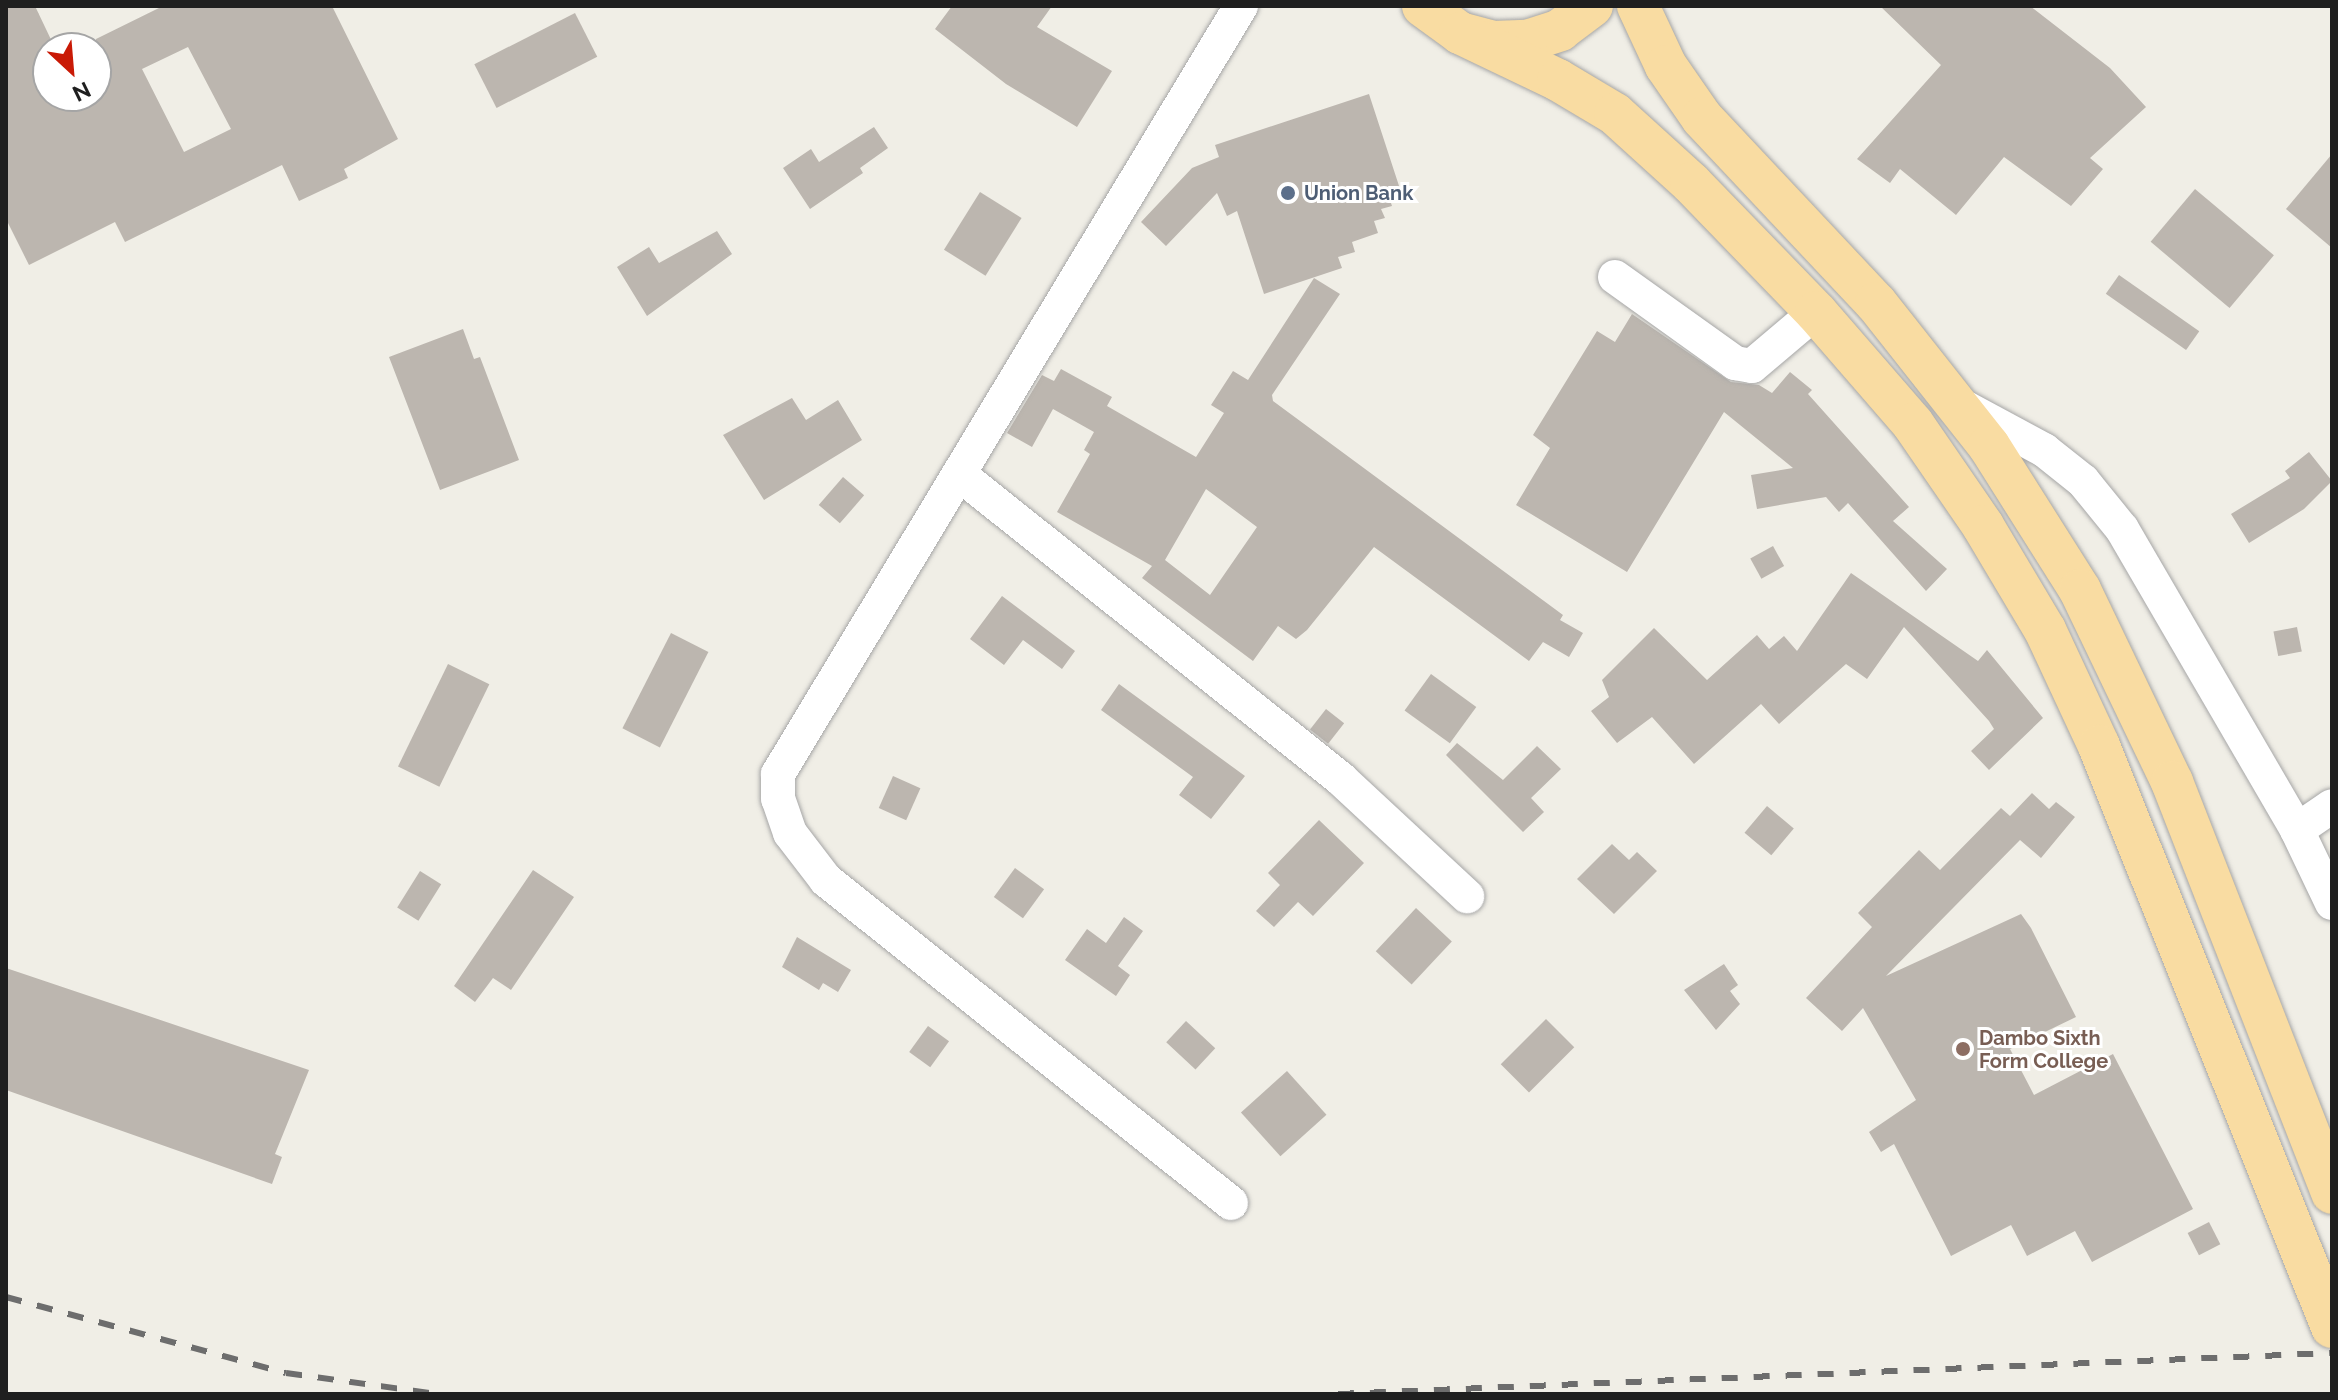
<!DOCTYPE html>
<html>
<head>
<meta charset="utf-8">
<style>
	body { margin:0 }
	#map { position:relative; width:2338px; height:1400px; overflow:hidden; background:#f0eee6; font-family:Raleway,sans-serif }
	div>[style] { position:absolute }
	.building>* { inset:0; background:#bcb6af; transform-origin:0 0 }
	.roads { filter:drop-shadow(0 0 2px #a6a6a6) drop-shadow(0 0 2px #a6a6a6) }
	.minor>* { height:34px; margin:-17px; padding:0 17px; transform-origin:17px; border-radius:17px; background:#fff }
	.major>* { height:42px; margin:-21px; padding:0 21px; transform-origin:21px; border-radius:21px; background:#f9dca2 }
	.rail>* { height:6px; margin-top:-3px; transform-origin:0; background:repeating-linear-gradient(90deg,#6d6d6d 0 16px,transparent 0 32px) }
	.dots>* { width:22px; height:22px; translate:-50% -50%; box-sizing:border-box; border:4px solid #fff; border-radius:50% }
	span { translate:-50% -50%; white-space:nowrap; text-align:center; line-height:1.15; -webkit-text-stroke:6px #fff; paint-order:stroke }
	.service-label { font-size:20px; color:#4e5e75; font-weight:700 }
	.left { translate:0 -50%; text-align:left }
	.education-label { font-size:20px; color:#785e54; font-weight:700 }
	.frame { position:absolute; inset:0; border:8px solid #1f1f1f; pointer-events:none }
	.north { position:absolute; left:32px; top:32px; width:80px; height:80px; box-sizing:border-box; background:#fff; border:2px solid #a5a5a5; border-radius:50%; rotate:154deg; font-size:22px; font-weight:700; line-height:32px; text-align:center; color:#1f1f1f }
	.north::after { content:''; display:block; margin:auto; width:28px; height:36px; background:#c91a06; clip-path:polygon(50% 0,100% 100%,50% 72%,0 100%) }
</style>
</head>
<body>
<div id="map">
	<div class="building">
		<i style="clip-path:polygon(evenodd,6px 6px,35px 6px,55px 48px,48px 48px,48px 96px,96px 96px,96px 39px,163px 6px,332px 6px,398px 139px,344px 169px,348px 178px,299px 201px,282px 165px,125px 242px,115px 222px,29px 265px,6px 219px,6px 6px,188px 47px,231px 129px,184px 152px,142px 69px,188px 47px)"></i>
		<i style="clip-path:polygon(952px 6px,1052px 6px,1037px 27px,1112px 71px,1077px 127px,1006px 84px,935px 29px)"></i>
		<i style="clip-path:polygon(1880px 6px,2030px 6px,2110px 68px,2146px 107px,2090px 158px,2103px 169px,2071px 206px,2004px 157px,1956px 215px,1900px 169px,1890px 183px,1857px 159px,1941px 65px)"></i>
		<i style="left:575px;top:13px;width:49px;height:113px;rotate:63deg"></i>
		<i style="clip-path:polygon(1369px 94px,1401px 192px,1389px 197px,1392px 206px,1381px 209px,1385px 218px,1374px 221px,1378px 233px,1352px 242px,1355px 252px,1338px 257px,1342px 268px,1264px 294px,1237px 211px,1227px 216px,1217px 193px,1166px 246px,1141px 222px,1192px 168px,1219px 157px,1215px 145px)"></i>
		<i style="clip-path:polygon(874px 127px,888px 148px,860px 168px,863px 173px,810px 209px,783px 168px,811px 149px,819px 162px)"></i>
		<i style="clip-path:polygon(2332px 154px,2332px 248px,2286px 209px)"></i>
		<i style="left:2195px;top:189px;width:103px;height:69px;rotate:40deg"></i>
		<i style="left:980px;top:192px;width:49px;height:68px;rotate:32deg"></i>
		<i style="clip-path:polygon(717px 231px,732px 254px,647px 316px,617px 267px,649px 247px,659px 263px)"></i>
		<i style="left:2119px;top:275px;width:98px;height:23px;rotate:35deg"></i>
		<i style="clip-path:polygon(evenodd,1314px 278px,1340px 294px,1272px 395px,1273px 401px,1563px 615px,1560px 620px,1583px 633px,1569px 657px,1543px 642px,1529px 661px,1374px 547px,1307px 630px,1296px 639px,1278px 626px,1253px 661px,1142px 578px,1152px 566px,1057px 512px,1090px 454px,1084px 450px,1094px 432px,1053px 409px,1032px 447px,1007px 433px,1042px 375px,1054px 381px,1061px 369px,1112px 397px,1107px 406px,1196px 457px,1224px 413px,1211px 405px,1233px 371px,1248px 380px,1314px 278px,1206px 489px,1257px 527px,1210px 595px,1165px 560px,1206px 489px)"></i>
		<i style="clip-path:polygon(1632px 314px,1731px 382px,1759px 385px,1772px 393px,1790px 372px,1812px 390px,1808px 394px,1909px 507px,1893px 521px,1947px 569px,1926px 591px,1848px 503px,1839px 512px,1826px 497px,1757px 509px,1751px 475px,1793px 468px,1724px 412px,1627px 572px,1516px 505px,1550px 448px,1533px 435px,1597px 331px,1615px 342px)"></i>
		<i style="clip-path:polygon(463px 329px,474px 359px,480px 357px,519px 460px,440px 490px,389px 357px)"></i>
		<i style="clip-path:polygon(792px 398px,806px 420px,838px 400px,862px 440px,764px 500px,723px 435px)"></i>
		<i style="clip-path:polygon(2309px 452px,2332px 481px,2304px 509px,2249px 543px,2231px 514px,2290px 478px,2285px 471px)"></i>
		<i style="left:843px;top:477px;width:28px;height:37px;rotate:41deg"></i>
		<i style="left:1773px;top:546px;width:23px;height:26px;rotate:61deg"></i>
		<i style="clip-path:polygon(1851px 573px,1978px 661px,1987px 650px,2043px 718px,1989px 770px,1971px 751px,1994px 729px,1989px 721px,1904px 627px,1867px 679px,1846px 664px,1779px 724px,1761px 704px,1694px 764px,1652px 717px,1617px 743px,1591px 711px,1609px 697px,1602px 680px,1654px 628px,1707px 680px,1757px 635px,1769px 649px,1784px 636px,1797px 651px)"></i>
		<i style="clip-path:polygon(1002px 596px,1075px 651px,1062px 669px,1023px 640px,1004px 665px,970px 639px)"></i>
		<i style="left:2297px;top:627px;width:25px;height:24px;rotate:79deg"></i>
		<i style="left:671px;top:633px;width:42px;height:107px;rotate:27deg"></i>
		<i style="left:448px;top:664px;width:46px;height:114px;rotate:26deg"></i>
		<i style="left:1431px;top:674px;width:56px;height:45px;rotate:36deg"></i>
		<i style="clip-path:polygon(1119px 684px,1245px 776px,1211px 819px,1179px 795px,1193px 777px,1101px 710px)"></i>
		<i style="left:1326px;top:709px;width:23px;height:26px;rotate:38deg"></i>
		<i style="clip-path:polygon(1457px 743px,1503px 780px,1537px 746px,1561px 769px,1531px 798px,1544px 812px,1523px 832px,1446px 755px)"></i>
		<i style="left:893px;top:776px;width:30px;height:35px;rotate:24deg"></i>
		<i style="clip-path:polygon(2032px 793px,2049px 809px,2056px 802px,2075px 817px,2041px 858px,2020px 840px,1886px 976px,2021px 914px,2031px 928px,2076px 1017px,2010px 1049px,2034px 1095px,2113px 1054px,2193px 1209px,2092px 1262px,2075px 1231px,2027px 1256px,2011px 1225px,1951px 1256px,1894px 1144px,1881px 1152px,1869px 1132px,1916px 1100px,1863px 1008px,1842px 1031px,1806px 998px,1872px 927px,1858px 913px,1919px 850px,1940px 870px,2001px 808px,2010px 816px)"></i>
		<i style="left:1767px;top:806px;width:35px;height:35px;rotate:40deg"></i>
		<i style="clip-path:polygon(1319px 820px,1364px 863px,1313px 916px,1298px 902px,1274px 927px,1256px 911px,1280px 885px,1268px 873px)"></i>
		<i style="clip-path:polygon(1612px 844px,1629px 860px,1637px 852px,1657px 871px,1614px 914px,1577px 879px)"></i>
		<i style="left:1015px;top:868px;width:36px;height:36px;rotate:36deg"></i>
		<i style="clip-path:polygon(533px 870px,574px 897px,511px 990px,493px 978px,475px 1002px,454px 986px)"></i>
		<i style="left:420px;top:871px;width:25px;height:43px;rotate:32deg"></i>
		<i style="left:1416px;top:908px;width:49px;height:59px;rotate:43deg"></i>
		<i style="clip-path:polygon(1124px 917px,1143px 931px,1118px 966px,1130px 975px,1116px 996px,1065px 960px,1087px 929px,1106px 943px)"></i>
		<i style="clip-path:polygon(797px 937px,851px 970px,838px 992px,823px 983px,819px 990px,782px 967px)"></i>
		<i style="clip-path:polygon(1724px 964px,1738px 985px,1730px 991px,1740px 1004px,1716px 1030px,1684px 990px)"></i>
		<i style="clip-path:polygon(6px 968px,309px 1070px,275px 1154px,282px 1157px,272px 1184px,6px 1090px)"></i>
		<i style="left:1546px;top:1019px;width:40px;height:64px;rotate:45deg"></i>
		<i style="left:1186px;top:1021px;width:40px;height:29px;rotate:43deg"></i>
		<i style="left:928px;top:1026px;width:26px;height:32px;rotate:36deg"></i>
		<i style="left:1287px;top:1071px;width:59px;height:62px;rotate:48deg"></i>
		<i style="left:2209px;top:1222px;width:25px;height:24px;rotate:63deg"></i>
	</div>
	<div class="roads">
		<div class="minor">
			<i style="left:1615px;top:277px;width:148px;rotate:35.6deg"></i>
			<i style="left:1735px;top:363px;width:17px;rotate:10deg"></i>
			<i style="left:1752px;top:366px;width:84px;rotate:-40.2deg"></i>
			<i style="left:1966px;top:408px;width:89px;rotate:28.3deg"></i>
			<i style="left:2044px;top:450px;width:50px;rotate:38.5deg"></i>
			<i style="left:2083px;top:481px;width:62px;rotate:50.9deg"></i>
			<i style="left:2122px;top:529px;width:348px;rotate:59.8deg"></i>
			<i style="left:2297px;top:830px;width:81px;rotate:64.4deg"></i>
			<i style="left:959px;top:474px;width:490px;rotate:38.6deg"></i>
			<i style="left:1342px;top:780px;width:171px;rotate:42.9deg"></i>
			<i style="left:2297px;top:830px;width:42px;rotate:-34.4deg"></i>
			<i style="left:1231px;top:1203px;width:518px;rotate:-141.43deg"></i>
			<i style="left:826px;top:880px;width:59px;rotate:-127.5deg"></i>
			<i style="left:790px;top:833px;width:36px;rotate:-109deg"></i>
			<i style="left:778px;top:799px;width:25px;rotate:-90deg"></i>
			<i style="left:778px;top:774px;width:897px;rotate:-58.92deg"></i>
		</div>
		<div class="major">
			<i style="left:1423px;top:6px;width:46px;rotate:36.1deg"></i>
			<i style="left:1460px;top:33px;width:34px;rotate:15deg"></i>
			<i style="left:1493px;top:42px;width:34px;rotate:-2deg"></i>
			<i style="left:1527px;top:41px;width:35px;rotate:-18deg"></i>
			<i style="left:1560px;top:30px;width:40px;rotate:-37deg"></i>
			<i style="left:1638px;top:6px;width:66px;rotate:65deg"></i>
			<i style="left:1666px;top:66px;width:63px;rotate:55.3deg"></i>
			<i style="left:1702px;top:118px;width:254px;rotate:46.8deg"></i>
			<i style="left:1876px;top:303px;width:182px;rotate:51.7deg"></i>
			<i style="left:1989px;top:446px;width:170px;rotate:57.7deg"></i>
			<i style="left:2080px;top:590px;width:213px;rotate:64.4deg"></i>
			<i style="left:2172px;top:782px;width:441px;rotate:68.7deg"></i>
			<i style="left:1460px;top:33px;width:109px;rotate:25.6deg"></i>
			<i style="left:1558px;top:80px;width:66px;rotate:30.8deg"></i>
			<i style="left:1615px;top:114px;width:103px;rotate:42.2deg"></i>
			<i style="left:1691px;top:183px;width:180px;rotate:45.9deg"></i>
			<i style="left:1816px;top:312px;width:148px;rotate:49.1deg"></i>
			<i style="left:1913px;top:424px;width:124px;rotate:55.5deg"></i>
			<i style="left:1983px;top:526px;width:121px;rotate:59.2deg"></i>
			<i style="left:2045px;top:630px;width:128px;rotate:65deg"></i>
			<i style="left:2099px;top:746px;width:626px;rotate:68.15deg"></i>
		</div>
	</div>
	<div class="rail">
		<i style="left:6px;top:1297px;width:290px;rotate:15.2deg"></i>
		<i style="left:286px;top:1373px;width:152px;rotate:7.9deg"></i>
		<i style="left:1338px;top:1394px;width:995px;rotate:-2.36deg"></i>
	</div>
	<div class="dots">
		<i style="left:1288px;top:193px;background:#5c6f8a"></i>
		<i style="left:1963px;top:1049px;background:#8d6e63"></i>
	</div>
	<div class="service-label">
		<span class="left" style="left:1304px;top:193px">Union Bank</span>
	</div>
	<div class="education-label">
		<span class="left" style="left:1979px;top:1050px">Dambo Sixth<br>Form College</span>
	</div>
	<div class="frame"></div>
	<div class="north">N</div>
</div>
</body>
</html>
